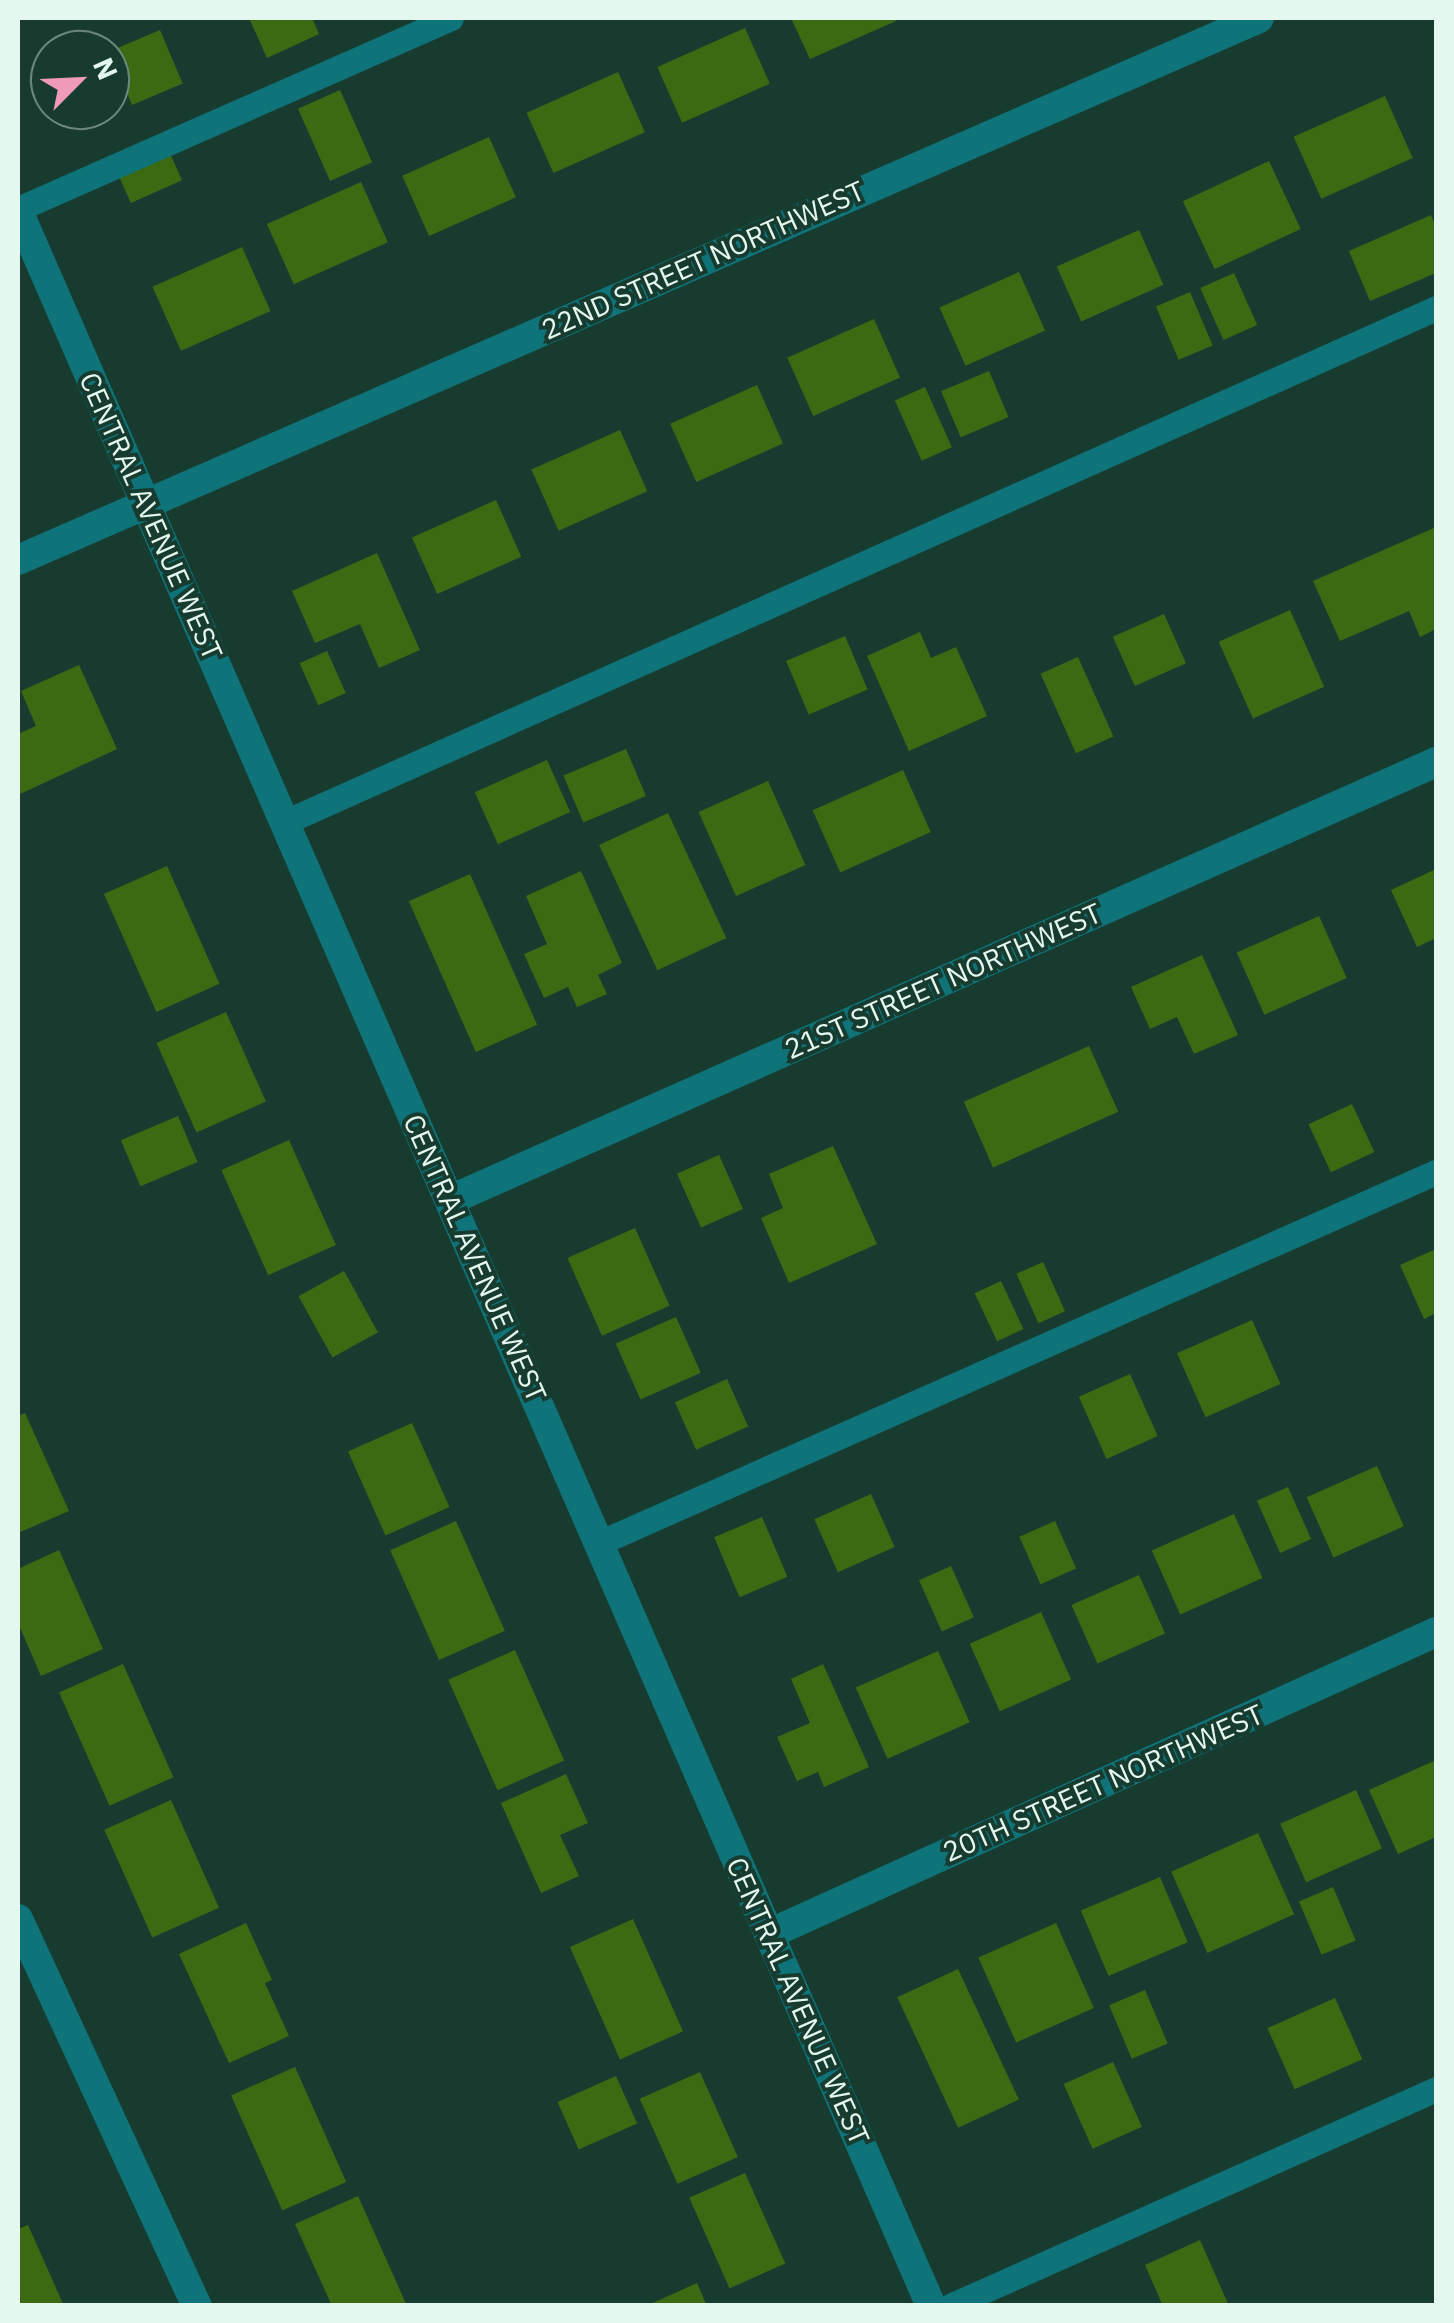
<!DOCTYPE html>
<html>
<head>
<meta charset="utf-8">
<style>
	body { margin:0 }
	#map { position:relative; width:1454px; height:2323px; overflow:hidden; background:#183b2f; font-family:"IBM Plex Sans",sans-serif }
	div>[style] { position:absolute }
	.building>* { inset:0; background:#3c6a12; transform-origin:0 0 }
	.lane>* { height:25px; margin:-12.5px; padding:0 12.5px; transform-origin:12.5px; border-radius:12.5px; background:#0e747a }
	.street>* { height:30px; margin:-15px; padding:0 15px; transform-origin:15px; border-radius:15px; background:#0e747a }
	span { translate:-50% -50%; white-space:nowrap; text-align:center; line-height:1.15; -webkit-text-stroke:8px #183b2f; paint-order:stroke }
	.street-label { font-size:28px; color:#e4f8f0 }
	.frame { position:absolute; inset:0; border:20px solid #e4f8f0; pointer-events:none }
	.north { position:absolute; left:30px; top:30px; width:100px; height:100px; box-sizing:border-box; background:#183b2f; border:2px solid #6a877c; border-radius:50%; rotate:66deg; font-size:28px; font-weight:700; line-height:40px; text-align:center; color:#e4f8f0 }
	.north::after { content:''; display:block; margin:auto; width:35px; height:45px; background:#ef9ab8; clip-path:polygon(50% 0,100% 100%,50% 72%,0 100%) }
</style>
</head>
<body>
<div id="map">
	<div class="building">
		<i style="clip-path:polygon(249px 18px,312px 18px,319px 34px,267px 58px)"></i>
		<i style="clip-path:polygon(791px 18px,894px 18px,896px 21px,810px 59px)"></i>
		<i style="left:745px;top:28px;width:61px;height:96px;rotate:66deg"></i>
		<i style="left:160px;top:30px;width:58px;height:55px;rotate:67deg"></i>
		<i style="left:618px;top:72px;width:66px;height:100px;rotate:66deg"></i>
		<i style="left:340px;top:90px;width:79px;height:46px;rotate:66deg"></i>
		<i style="left:1385px;top:96px;width:68px;height:100px;rotate:66deg"></i>
		<i style="left:489px;top:137px;width:66px;height:95px;rotate:66deg"></i>
		<i style="left:169px;top:151px;width:32px;height:56px;rotate:66deg"></i>
		<i style="left:1269px;top:161px;width:75px;height:95px;rotate:65deg"></i>
		<i style="left:361px;top:182px;width:66px;height:103px;rotate:66deg"></i>
		<i style="clip-path:polygon(1431px 215px,1436px 227px,1436px 273px,1370px 301px,1349px 251px)"></i>
		<i style="left:1139px;top:230px;width:60px;height:90px;rotate:66deg"></i>
		<i style="left:242px;top:247px;width:70px;height:98px;rotate:66deg"></i>
		<i style="left:1019px;top:272px;width:64px;height:87px;rotate:66deg"></i>
		<i style="left:1234px;top:273px;width:57px;height:37px;rotate:66deg"></i>
		<i style="left:1190px;top:292px;width:58px;height:37px;rotate:67deg"></i>
		<i style="left:874px;top:319px;width:64px;height:95px;rotate:66deg"></i>
		<i style="left:989px;top:371px;width:50px;height:52px;rotate:67deg"></i>
		<i style="left:757px;top:385px;width:64px;height:95px;rotate:66deg"></i>
		<i style="left:925px;top:387px;width:66px;height:33px;rotate:66deg"></i>
		<i style="left:620px;top:430px;width:67px;height:97px;rotate:66deg"></i>
		<i style="left:496px;top:500px;width:62px;height:92px;rotate:66deg"></i>
		<i style="clip-path:polygon(1436px 527px,1436px 629px,1420px 637px,1409px 611px,1340px 641px,1313px 581px)"></i>
		<i style="clip-path:polygon(377px 553px,420px 650px,379px 668px,360px 624px,315px 643px,292px 591px)"></i>
		<i style="left:1290px;top:610px;width:84px;height:78px;rotate:66deg"></i>
		<i style="left:1164px;top:614px;width:54px;height:56px;rotate:66deg"></i>
		<i style="clip-path:polygon(920px 632px,931px 658px,956px 647px,987px 716px,909px 751px,867px 656px)"></i>
		<i style="left:845px;top:636px;width:58px;height:64px;rotate:67deg"></i>
		<i style="left:327px;top:651px;width:46px;height:30px;rotate:66deg"></i>
		<i style="left:1078px;top:657px;width:87px;height:41px;rotate:66deg"></i>
		<i style="clip-path:polygon(79px 665px,117px 749px,18px 795px,18px 734px,36px 726px,21px 691px)"></i>
		<i style="left:626px;top:749px;width:51px;height:68px;rotate:67deg"></i>
		<i style="left:547px;top:760px;width:57px;height:79px;rotate:66deg"></i>
		<i style="left:903px;top:770px;width:68px;height:99px;rotate:66deg"></i>
		<i style="left:768px;top:781px;width:92px;height:76px;rotate:66deg"></i>
		<i style="left:668px;top:813px;width:138px;height:76px;rotate:65deg"></i>
		<i style="left:167px;top:866px;width:129px;height:69px;rotate:66deg"></i>
		<i style="clip-path:polygon(1436px 869px,1436px 938px,1417px 947px,1391px 890px)"></i>
		<i style="clip-path:polygon(581px 871px,622px 963px,598px 975px,607px 994px,577px 1007px,568px 987px,544px 998px,524px 954px,547px 944px,526px 896px)"></i>
		<i style="left:470px;top:874px;width:165px;height:67px;rotate:66deg"></i>
		<i style="left:1319px;top:916px;width:68px;height:90px;rotate:66deg"></i>
		<i style="clip-path:polygon(1202px 955px,1238px 1035px,1194px 1054px,1177px 1017px,1150px 1029px,1131px 987px)"></i>
		<i style="left:226px;top:1012px;width:98px;height:76px;rotate:66deg"></i>
		<i style="left:1089px;top:1046px;width:72px;height:137px;rotate:66deg"></i>
		<i style="left:1352px;top:1104px;width:53px;height:48px;rotate:65deg"></i>
		<i style="left:178px;top:1116px;width:50px;height:62px;rotate:67deg"></i>
		<i style="left:289px;top:1140px;width:115px;height:74px;rotate:66deg"></i>
		<i style="clip-path:polygon(833px 1146px,877px 1244px,789px 1283px,761px 1218px,783px 1208px,769px 1174px)"></i>
		<i style="left:719px;top:1155px;width:59px;height:46px;rotate:66deg"></i>
		<i style="left:635px;top:1228px;width:85px;height:74px;rotate:66deg"></i>
		<i style="clip-path:polygon(1436px 1249px,1436px 1313px,1424px 1319px,1400px 1265px)"></i>
		<i style="left:1043px;top:1262px;width:54px;height:29px;rotate:66deg"></i>
		<i style="left:344px;top:1271px;width:70px;height:52px;rotate:61deg"></i>
		<i style="left:1001px;top:1281px;width:53px;height:29px;rotate:65deg"></i>
		<i style="left:676px;top:1317px;width:61px;height:66px;rotate:66deg"></i>
		<i style="left:1252px;top:1320px;width:70px;height:82px;rotate:66deg"></i>
		<i style="left:1130px;top:1374px;width:68px;height:56px;rotate:66deg"></i>
		<i style="left:727px;top:1379px;width:52px;height:57px;rotate:66deg"></i>
		<i style="clip-path:polygon(25px 1413px,69px 1511px,18px 1533px,18px 1416px)"></i>
		<i style="left:412px;top:1423px;width:92px;height:70px;rotate:66deg"></i>
		<i style="left:1377px;top:1466px;width:66px;height:77px;rotate:66deg"></i>
		<i style="left:1288px;top:1487px;width:57px;height:34px;rotate:66deg"></i>
		<i style="left:871px;top:1494px;width:58px;height:62px;rotate:66deg"></i>
		<i style="left:1234px;top:1514px;width:70px;height:90px;rotate:66deg"></i>
		<i style="left:762px;top:1517px;width:65px;height:52px;rotate:67deg"></i>
		<i style="left:456px;top:1521px;width:120px;height:72px;rotate:66deg"></i>
		<i style="left:1055px;top:1521px;width:52px;height:39px;rotate:66deg"></i>
		<i style="clip-path:polygon(59px 1550px,103px 1649px,41px 1676px,18px 1623px,18px 1569px)"></i>
		<i style="left:951px;top:1566px;width:56px;height:35px;rotate:66deg"></i>
		<i style="left:1139px;top:1575px;width:64px;height:74px;rotate:66deg"></i>
		<i style="left:1041px;top:1612px;width:74px;height:78px;rotate:66deg"></i>
		<i style="left:515px;top:1650px;width:121px;height:73px;rotate:66deg"></i>
		<i style="left:938px;top:1651px;width:78px;height:90px;rotate:66deg"></i>
		<i style="left:123px;top:1664px;width:124px;height:70px;rotate:66deg"></i>
		<i style="clip-path:polygon(823px 1664px,869px 1767px,824px 1787px,818px 1772px,797px 1781px,777px 1737px,810px 1723px,791px 1679px)"></i>
		<i style="clip-path:polygon(1436px 1760px,1436px 1837px,1398px 1854px,1369px 1790px)"></i>
		<i style="clip-path:polygon(566px 1774px,588px 1823px,560px 1835px,579px 1876px,541px 1893px,501px 1803px)"></i>
		<i style="left:1356px;top:1790px;width:64px;height:83px;rotate:66deg"></i>
		<i style="left:171px;top:1800px;width:118px;height:73px;rotate:66deg"></i>
		<i style="left:1258px;top:1833px;width:89px;height:95px;rotate:66deg"></i>
		<i style="left:1160px;top:1877px;width:71px;height:86px;rotate:67deg"></i>
		<i style="left:1333px;top:1887px;width:58px;height:37px;rotate:67deg"></i>
		<i style="left:633px;top:1919px;width:123px;height:69px;rotate:66deg"></i>
		<i style="clip-path:polygon(246px 1923px,272px 1980px,265px 1983px,289px 2036px,229px 2063px,179px 1954px)"></i>
		<i style="left:1056px;top:1923px;width:93px;height:85px;rotate:66deg"></i>
		<i style="left:958px;top:1969px;width:144px;height:67px;rotate:65deg"></i>
		<i style="left:1145px;top:1990px;width:58px;height:39px;rotate:67deg"></i>
		<i style="left:1335px;top:1998px;width:67px;height:74px;rotate:66deg"></i>
		<i style="left:1113px;top:2062px;width:71px;height:54px;rotate:66deg"></i>
		<i style="left:295px;top:2067px;width:126px;height:70px;rotate:66deg"></i>
		<i style="left:700px;top:2072px;width:93px;height:66px;rotate:66deg"></i>
		<i style="left:616px;top:2076px;width:52px;height:64px;rotate:66deg"></i>
		<i style="left:745px;top:2173px;width:99px;height:61px;rotate:66deg"></i>
		<i style="clip-path:polygon(358px 2196px,407px 2306px,332px 2306px,295px 2224px)"></i>
		<i style="clip-path:polygon(28px 2225px,64px 2306px,18px 2306px,18px 2229px)"></i>
		<i style="clip-path:polygon(1200px 2240px,1229px 2306px,1163px 2306px,1145px 2265px)"></i>
		<i style="clip-path:polygon(697px 2283px,707px 2306px,646px 2306px)"></i>
	</div>
	<div class="lane">
		<i style="left:18px;top:209px;width:473px;rotate:-23.8deg"></i>
		<i style="left:285px;top:822px;width:1261px;rotate:-24.06deg"></i>
		<i style="left:599px;top:1543px;width:916px;rotate:-23.91deg"></i>
		<i style="left:950px;top:2306px;width:532px;rotate:-24.06deg"></i>
	</div>
	<div class="street">
		<i style="left:18px;top:211px;width:2285px;rotate:66.45deg"></i>
		<i style="left:18px;top:560px;width:1354px;rotate:-23.59deg"></i>
		<i style="left:450px;top:1200px;width:1079px;rotate:-23.95deg"></i>
		<i style="left:18px;top:1919px;width:426px;rotate:65.2deg"></i>
		<i style="left:769px;top:1934px;width:732px;rotate:-24.36deg"></i>
	</div>
	<div class="street-label">
		<span style="left:703px;top:260px;rotate:-24deg">22ND STREET NORTHWEST</span>
		<span style="left:151px;top:516px;rotate:66deg">CENTRAL AVENUE WEST</span>
		<span style="left:943px;top:981px;rotate:-24deg">21ST STREET NORTHWEST</span>
		<span style="left:475px;top:1258px;rotate:66deg">CENTRAL AVENUE WEST</span>
		<span style="left:1103px;top:1783px;rotate:-24deg">20TH STREET NORTHWEST</span>
		<span style="left:798px;top:2001px;rotate:66deg">CENTRAL AVENUE WEST</span>
	</div>
	<div class="frame"></div>
	<div class="north">N</div>
</div>
</body>
</html>
